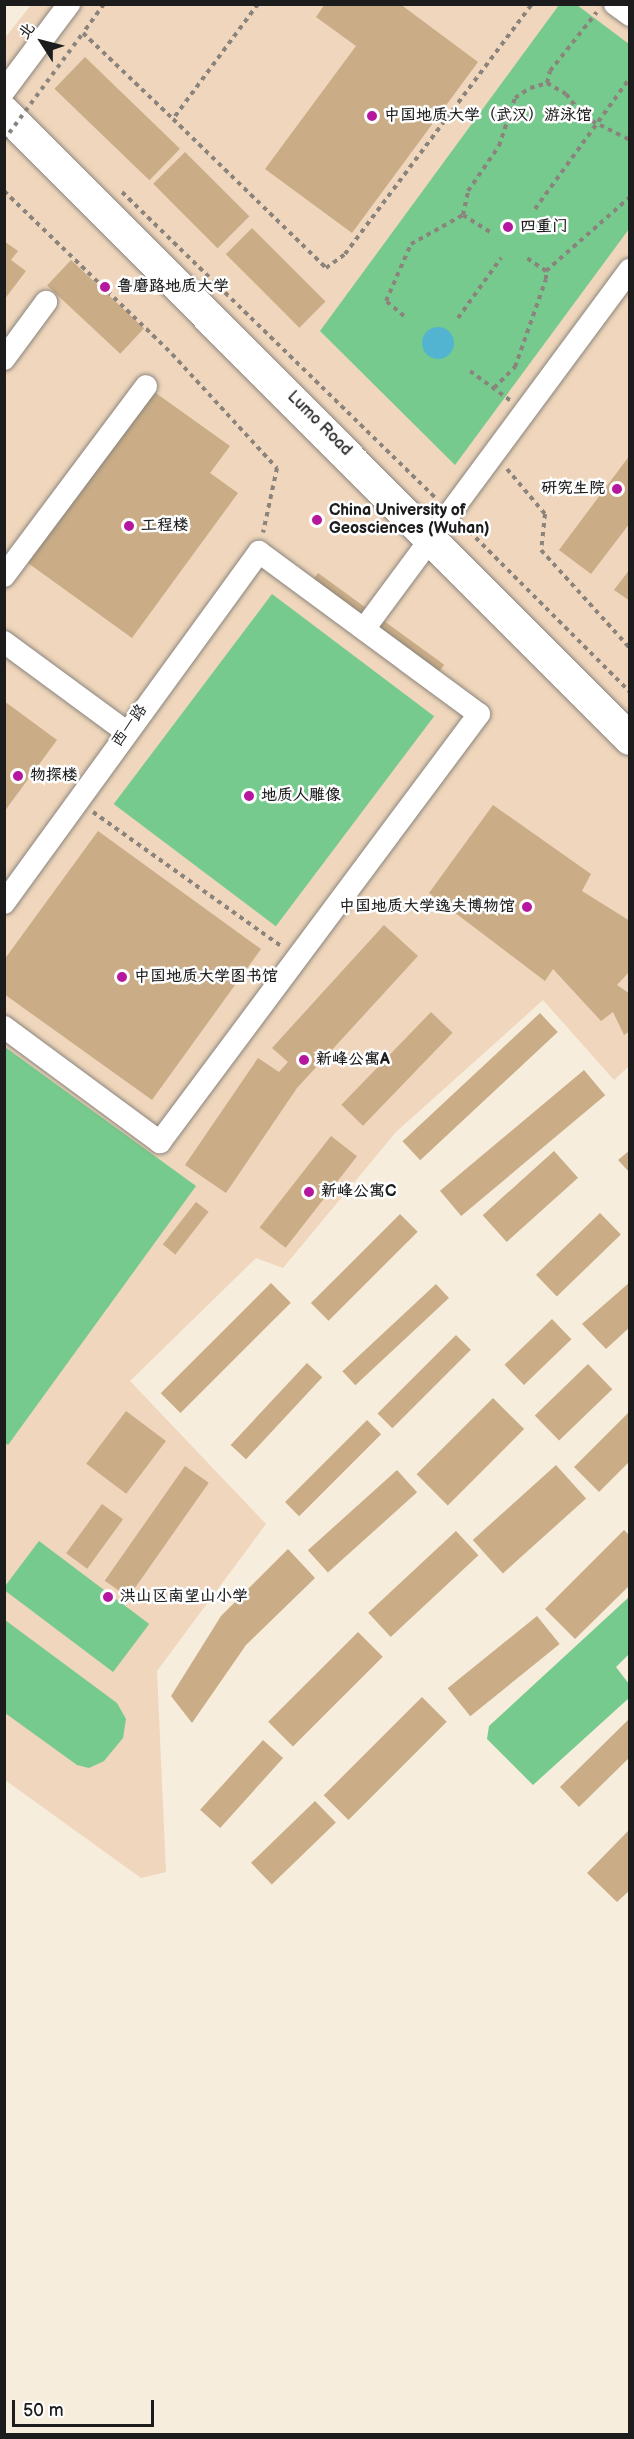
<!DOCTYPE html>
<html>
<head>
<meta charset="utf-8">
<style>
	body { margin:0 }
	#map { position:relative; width:634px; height:2439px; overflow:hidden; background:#f7eddc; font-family:"Balsamiq Sans","LXGW WenKai TC",sans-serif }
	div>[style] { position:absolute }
	.built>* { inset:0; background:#efd6bc }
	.green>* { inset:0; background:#76ca8d; transform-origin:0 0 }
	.water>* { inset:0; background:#53b4d2 }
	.round { border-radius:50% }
	.building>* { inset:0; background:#caad87; transform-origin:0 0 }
	.path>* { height:4px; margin-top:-2px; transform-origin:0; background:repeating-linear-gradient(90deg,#8a847c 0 4.5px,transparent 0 9px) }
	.roads { filter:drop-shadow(0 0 2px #8a847c) drop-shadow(0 0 2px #8a847c) }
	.street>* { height:22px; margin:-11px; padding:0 11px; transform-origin:11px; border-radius:11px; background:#fff }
	.secondary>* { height:32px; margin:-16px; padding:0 16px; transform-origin:16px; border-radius:16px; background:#fff }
	.path-bridge>* { height:4px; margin-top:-2px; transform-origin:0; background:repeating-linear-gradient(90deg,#8a847c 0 4.5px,transparent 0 9px) }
	.dots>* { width:16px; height:16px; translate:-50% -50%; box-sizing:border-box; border:3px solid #fff; border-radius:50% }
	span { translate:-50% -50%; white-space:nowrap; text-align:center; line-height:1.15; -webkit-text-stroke:5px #fff; paint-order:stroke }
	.poi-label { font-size:16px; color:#1c1c1c; font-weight:700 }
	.left { translate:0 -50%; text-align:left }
	.right { translate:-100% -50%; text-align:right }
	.street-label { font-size:16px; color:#1c1c1c }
	.frame { position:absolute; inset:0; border:6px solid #1c1c1c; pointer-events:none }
	.north { position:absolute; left:12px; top:12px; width:60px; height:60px; -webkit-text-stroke:4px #fff; paint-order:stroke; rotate:306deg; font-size:16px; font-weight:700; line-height:24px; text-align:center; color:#1c1c1c }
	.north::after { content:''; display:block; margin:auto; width:21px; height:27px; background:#1c1c1c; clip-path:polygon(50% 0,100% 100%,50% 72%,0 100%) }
	.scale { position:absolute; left:12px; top:2400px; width:142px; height:27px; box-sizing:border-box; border:3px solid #1c1c1c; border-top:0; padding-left:8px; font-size:18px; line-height:21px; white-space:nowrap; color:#1c1c1c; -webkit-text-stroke:4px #fff; paint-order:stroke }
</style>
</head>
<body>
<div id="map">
	<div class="built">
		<i style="clip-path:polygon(31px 5px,629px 5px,629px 1066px,614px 1080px,543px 1000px,396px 1132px,283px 1268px,256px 1258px,130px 1381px,266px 1524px,157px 1671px,166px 1872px,141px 1878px,5px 1780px,4px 39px)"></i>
	</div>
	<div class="green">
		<i style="clip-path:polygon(559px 5px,577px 5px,629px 44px,629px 229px,455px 465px,320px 331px)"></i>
		<i style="left:272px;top:594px;width:203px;height:263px;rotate:37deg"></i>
		<i style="clip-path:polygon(5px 1047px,196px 1186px,8px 1445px,4px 1442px)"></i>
		<i style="left:39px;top:1541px;width:138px;height:60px;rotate:37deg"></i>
		<i style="clip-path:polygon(629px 1597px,629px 1654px,616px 1667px,629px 1684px,629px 1698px,533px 1785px,487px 1739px,489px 1726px)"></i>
		<i style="clip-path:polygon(5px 1620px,117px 1703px,126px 1719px,123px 1738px,104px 1761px,89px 1768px,77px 1765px,5px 1713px)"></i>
	</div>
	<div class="water">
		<i class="round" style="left:422px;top:327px;width:32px;height:32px"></i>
	</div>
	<div class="building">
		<i style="clip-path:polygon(325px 4px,400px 4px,478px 62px,352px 233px,265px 169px,356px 46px,316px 17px)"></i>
		<i style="left:85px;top:57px;width:132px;height:44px;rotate:44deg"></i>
		<i style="left:185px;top:152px;width:91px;height:45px;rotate:45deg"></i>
		<i style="left:252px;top:228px;width:104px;height:37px;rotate:45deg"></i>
		<i style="clip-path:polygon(4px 241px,18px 251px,11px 260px,26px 271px,4px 300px)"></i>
		<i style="left:71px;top:260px;width:100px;height:35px;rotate:43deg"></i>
		<i style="clip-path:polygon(146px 386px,230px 446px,210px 473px,238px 493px,132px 638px,21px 558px)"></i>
		<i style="clip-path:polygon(630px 455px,630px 523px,591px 574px,559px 550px)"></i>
		<i style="clip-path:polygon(630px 569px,630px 601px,614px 590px)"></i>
		<i style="left:318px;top:573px;width:156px;height:19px;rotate:36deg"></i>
		<i style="clip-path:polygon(4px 701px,57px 740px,4px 812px)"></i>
		<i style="clip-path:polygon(493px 805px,591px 874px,582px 891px,630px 921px,630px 971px,617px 985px,630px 994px,630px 1031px,624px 1035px,613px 1012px,601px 1021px,553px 969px,545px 981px,429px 893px)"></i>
		<i style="clip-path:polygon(98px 831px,261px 949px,152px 1100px,4px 994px,4px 960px)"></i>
		<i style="clip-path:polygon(384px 925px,418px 956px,297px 1088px,226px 1193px,185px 1165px,258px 1058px,279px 1072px,288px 1062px,272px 1048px)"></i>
		<i style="left:431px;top:1012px;width:30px;height:129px;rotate:44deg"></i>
		<i style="left:540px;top:1013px;width:26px;height:188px;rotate:47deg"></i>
		<i style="left:584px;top:1070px;width:33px;height:188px;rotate:50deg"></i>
		<i style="left:331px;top:1136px;width:33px;height:116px;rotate:38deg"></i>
		<i style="clip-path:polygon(630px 1150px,630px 1173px,618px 1160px)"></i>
		<i style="left:554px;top:1151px;width:36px;height:96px;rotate:48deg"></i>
		<i style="left:196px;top:1202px;width:16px;height:54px;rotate:38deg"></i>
		<i style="left:600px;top:1213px;width:30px;height:89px;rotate:46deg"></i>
		<i style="left:400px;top:1214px;width:25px;height:126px;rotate:45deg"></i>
		<i style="clip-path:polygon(630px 1282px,630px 1327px,606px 1349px,582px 1324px)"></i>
		<i style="left:271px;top:1283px;width:28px;height:156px;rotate:45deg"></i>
		<i style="left:436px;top:1284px;width:19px;height:128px;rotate:47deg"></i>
		<i style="left:552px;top:1319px;width:28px;height:66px;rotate:46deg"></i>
		<i style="left:456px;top:1335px;width:21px;height:111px;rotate:45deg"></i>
		<i style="left:307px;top:1363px;width:21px;height:112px;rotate:43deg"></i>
		<i style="left:588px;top:1364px;width:35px;height:74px;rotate:46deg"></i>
		<i style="left:493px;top:1398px;width:44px;height:108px;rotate:45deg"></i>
		<i style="left:126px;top:1411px;width:50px;height:66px;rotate:37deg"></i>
		<i style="clip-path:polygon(630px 1411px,630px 1461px,599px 1492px,574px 1467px)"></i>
		<i style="left:367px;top:1420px;width:20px;height:116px;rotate:45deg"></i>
		<i style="left:556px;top:1465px;width:45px;height:112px;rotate:48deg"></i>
		<i style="left:185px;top:1466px;width:29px;height:140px;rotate:35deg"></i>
		<i style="left:397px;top:1470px;width:30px;height:120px;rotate:48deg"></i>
		<i style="left:102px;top:1504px;width:26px;height:61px;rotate:36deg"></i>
		<i style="clip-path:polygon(624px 1530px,630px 1536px,630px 1585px,575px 1639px,545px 1609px)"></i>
		<i style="left:456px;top:1531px;width:33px;height:120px;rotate:47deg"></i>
		<i style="clip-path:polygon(288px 1549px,315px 1578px,246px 1645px,192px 1723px,171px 1696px,221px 1616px)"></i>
		<i style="left:537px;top:1616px;width:36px;height:115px;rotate:51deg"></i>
		<i style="left:358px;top:1632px;width:35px;height:127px;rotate:45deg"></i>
		<i style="left:422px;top:1697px;width:35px;height:139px;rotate:45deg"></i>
		<i style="clip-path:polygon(628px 1720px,630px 1757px,579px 1807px,560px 1787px)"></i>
		<i style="left:263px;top:1740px;width:27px;height:94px;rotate:42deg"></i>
		<i style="left:315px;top:1801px;width:30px;height:89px;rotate:46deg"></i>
		<i style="clip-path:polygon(630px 1829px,630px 1890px,617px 1902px,587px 1873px)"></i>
	</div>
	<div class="path">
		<i style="left:104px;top:4px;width:36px;rotate:126deg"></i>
		<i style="left:83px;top:33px;width:124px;rotate:43.7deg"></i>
		<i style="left:258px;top:4px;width:143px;rotate:126.5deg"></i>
		<i style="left:173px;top:119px;width:214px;rotate:44.2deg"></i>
		<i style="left:326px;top:268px;width:24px;rotate:-36deg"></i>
		<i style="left:345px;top:254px;width:312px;rotate:-53.2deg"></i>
		<i style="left:547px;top:83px;width:12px;rotate:-76deg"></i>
		<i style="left:550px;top:71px;width:75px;rotate:-51.5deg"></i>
		<i style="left:4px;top:191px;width:234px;rotate:44.1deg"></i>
		<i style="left:172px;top:354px;width:155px;rotate:47.4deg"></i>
		<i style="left:277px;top:468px;width:66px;rotate:102.2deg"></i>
		<i style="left:122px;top:192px;width:438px;rotate:44.3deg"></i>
		<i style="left:535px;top:209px;width:162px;rotate:-54.1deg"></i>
		<i style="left:463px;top:215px;width:25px;rotate:-78deg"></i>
		<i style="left:468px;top:191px;width:55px;rotate:-55.4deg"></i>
		<i style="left:499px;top:146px;width:51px;rotate:-71.6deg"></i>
		<i style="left:515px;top:98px;width:18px;rotate:-34deg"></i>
		<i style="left:530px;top:88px;width:18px;rotate:-16deg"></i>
		<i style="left:547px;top:83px;width:22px;rotate:30deg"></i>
		<i style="left:566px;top:94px;width:29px;rotate:52deg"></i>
		<i style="left:584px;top:117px;width:51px;rotate:26.6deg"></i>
		<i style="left:546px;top:271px;width:112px;rotate:-41.4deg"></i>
		<i style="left:404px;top:316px;width:23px;rotate:-140deg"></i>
		<i style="left:386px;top:301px;width:62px;rotate:-66.3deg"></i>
		<i style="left:411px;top:244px;width:60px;rotate:-29.1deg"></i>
		<i style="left:463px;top:215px;width:32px;rotate:32deg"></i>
		<i style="left:458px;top:318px;width:74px;rotate:-54.4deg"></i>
		<i style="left:470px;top:371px;width:51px;rotate:36.2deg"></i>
		<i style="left:494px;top:388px;width:30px;rotate:-45deg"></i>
		<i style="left:515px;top:367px;width:93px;rotate:-70.6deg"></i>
		<i style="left:546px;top:279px;width:8px;rotate:-90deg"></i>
		<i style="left:546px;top:271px;width:23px;rotate:-146deg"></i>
		<i style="left:507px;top:469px;width:59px;rotate:49.8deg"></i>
		<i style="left:545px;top:514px;width:36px;rotate:96deg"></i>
		<i style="left:541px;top:550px;width:132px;rotate:47.8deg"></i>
		<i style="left:463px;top:525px;width:236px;rotate:45deg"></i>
		<i style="left:93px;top:812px;width:232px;rotate:35.5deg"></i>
	</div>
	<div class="roads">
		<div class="street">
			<i style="left:615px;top:4px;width:19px;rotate:36deg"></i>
			<i style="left:4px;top:91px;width:109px;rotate:-53.2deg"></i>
			<i style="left:4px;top:359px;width:71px;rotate:-53.6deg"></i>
			<i style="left:4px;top:576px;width:237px;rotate:-53.2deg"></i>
			<i style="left:364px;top:629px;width:447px;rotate:-53.5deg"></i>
			<i style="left:4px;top:642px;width:150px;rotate:36.3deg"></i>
			<i style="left:4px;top:903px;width:434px;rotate:-54deg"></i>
			<i style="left:259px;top:552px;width:273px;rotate:36.4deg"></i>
			<i style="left:479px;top:714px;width:534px;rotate:126.7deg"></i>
			<i style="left:160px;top:1142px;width:194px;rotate:-143.6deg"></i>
		</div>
		<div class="secondary">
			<i style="left:4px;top:112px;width:886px;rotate:45.05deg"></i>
		</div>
	</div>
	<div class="path-bridge">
		<i style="left:4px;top:140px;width:133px;rotate:-53.6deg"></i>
	</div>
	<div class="dots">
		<i style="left:372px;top:116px;background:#b5179e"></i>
		<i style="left:508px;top:227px;background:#b5179e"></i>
		<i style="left:105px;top:287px;background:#b5179e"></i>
		<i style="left:617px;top:489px;background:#b5179e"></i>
		<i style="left:317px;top:520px;background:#b5179e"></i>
		<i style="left:129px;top:526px;background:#b5179e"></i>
		<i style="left:18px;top:776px;background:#b5179e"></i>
		<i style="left:249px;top:796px;background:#b5179e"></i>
		<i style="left:527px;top:907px;background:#b5179e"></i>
		<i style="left:122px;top:977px;background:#b5179e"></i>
		<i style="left:304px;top:1060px;background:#b5179e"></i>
		<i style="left:309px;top:1192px;background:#b5179e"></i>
		<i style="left:108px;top:1597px;background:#b5179e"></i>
	</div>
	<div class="poi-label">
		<span class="left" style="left:384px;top:116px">中国地质大学（武汉）游泳馆</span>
		<span class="left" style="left:520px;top:227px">四重门</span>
		<span class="left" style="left:117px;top:287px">鲁磨路地质大学</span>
		<span class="right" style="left:605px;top:489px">研究生院</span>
		<span class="left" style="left:329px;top:520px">China University of<br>Geosciences (Wuhan)</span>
		<span class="left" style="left:141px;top:526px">工程楼</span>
		<span class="left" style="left:30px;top:776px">物探楼</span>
		<span class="left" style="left:261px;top:796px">地质人雕像</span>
		<span class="right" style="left:515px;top:907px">中国地质大学逸夫博物馆</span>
		<span class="left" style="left:134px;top:977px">中国地质大学图书馆</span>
		<span class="left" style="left:316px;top:1060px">新峰公寓A</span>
		<span class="left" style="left:321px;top:1192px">新峰公寓C</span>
		<span class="left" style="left:120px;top:1597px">洪山区南望山小学</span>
	</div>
	<div class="street-label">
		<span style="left:319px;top:424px;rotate:45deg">Lumo Road</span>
		<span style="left:130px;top:726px;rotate:-54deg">西一路</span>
	</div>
	<div class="frame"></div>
	<div class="north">北</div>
	<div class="scale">50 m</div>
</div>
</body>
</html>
